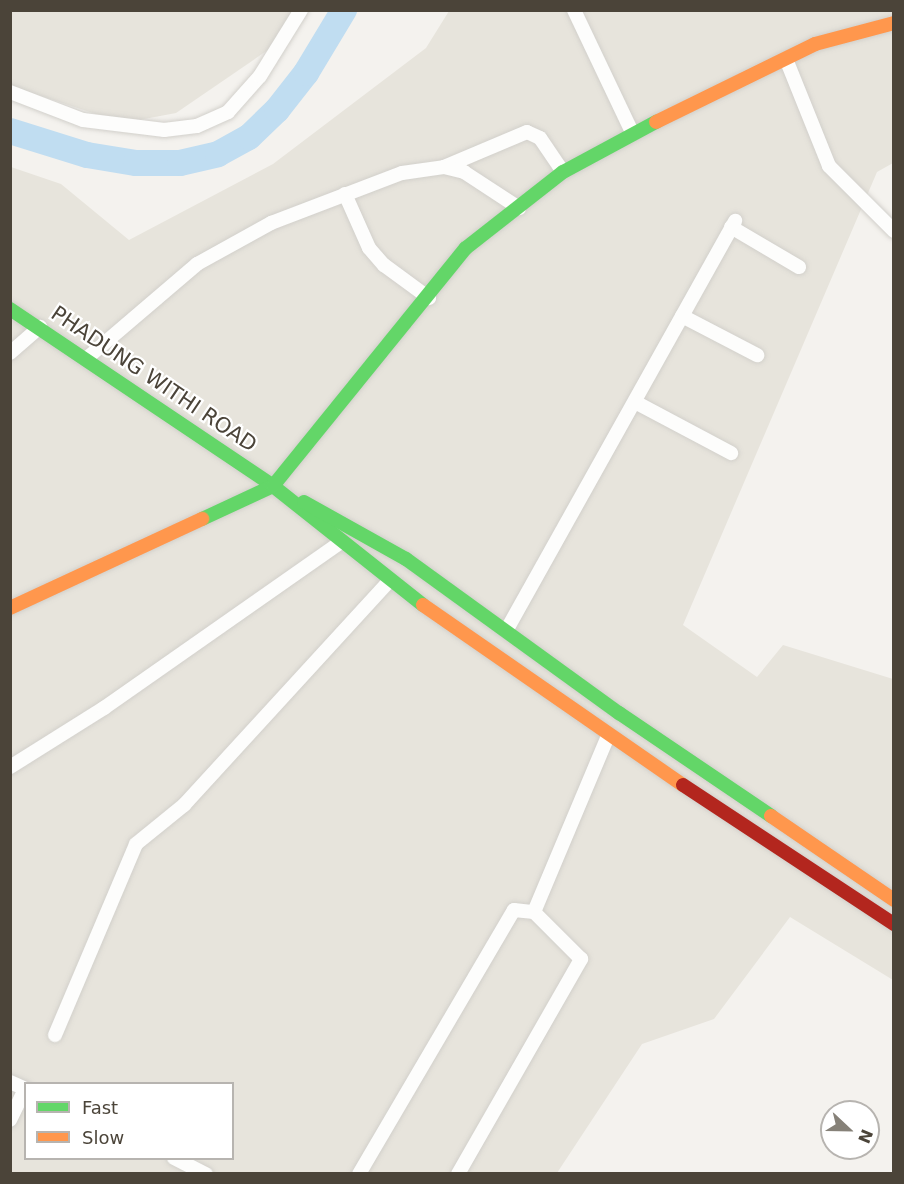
<!DOCTYPE html>
<html>
<head>
<meta charset="utf-8">
<style>
	body { margin:0 }
	#map { position:relative; width:904px; height:1184px; overflow:hidden; background:#f4f2ee; font-family:"DejaVu Sans",sans-serif }
	div>[style] { position:absolute }
	.residential>* { inset:0; background:#e7e4dc }
	.river>* { height:26px; margin:-13px; padding:0 13px; transform-origin:13px; border-radius:13px; background:#c0ddf1 }
	.roads { filter:drop-shadow(0 0 2px #d2d0cb) drop-shadow(0 0 2px #d2d0cb) }
	.street>* { height:14px; margin:-7px; padding:0 7px; transform-origin:7px; border-radius:7px; background:#fdfdfc }
	.fast>* { height:14px; margin:-7px; padding:0 7px; transform-origin:7px; border-radius:7px; background:#63d668 }
	.slow>* { height:14px; margin:-7px; padding:0 7px; transform-origin:7px; border-radius:7px; background:#ff974d }
	.jam>* { height:14px; margin:-7px; padding:0 7px; transform-origin:7px; border-radius:7px; background:#b3261e }
	span { translate:-50% -50%; white-space:nowrap; text-align:center; line-height:1.15; -webkit-text-stroke:4.5px #fff; paint-order:stroke }
	.street-label { font-size:21px; color:#4b4439 }
	.frame { position:absolute; inset:0; border:12px solid #4b4439; pointer-events:none }
	.legend { position:absolute; left:24px; top:1082px; width:210px; height:78px; box-sizing:border-box; background:#fff; border:2px solid #b7b4b0; margin:0; padding:8px 10px; list-style:none; font-size:18px; color:#4b4439 }
	.legend li { display:flex; align-items:center; gap:12px; height:30px }
	.legend b { width:30px; border:2px solid #b7b4b0 }
	.north { position:absolute; left:820px; top:1100px; width:60px; height:60px; box-sizing:border-box; background:#fff; border:2px solid #b7b4b0; border-radius:50%; rotate:112deg; font-size:16px; font-weight:700; line-height:24px; text-align:center; color:#4b4439 }
	.north::after { content:''; display:block; margin:auto; width:21px; height:27px; background:#868178; clip-path:polygon(50% 0,100% 100%,50% 72%,0 100%) }
</style>
</head>
<body>
<div id="map">
	<div class="residential">
		<i style="clip-path:polygon(11px 11px,300px 11px,281px 41px,176px 113px,123px 123px,11px 86px)"></i>
		<i style="clip-path:polygon(evenodd,449px 11px,893px 11px,893px 163px,877px 172px,683px 625px,757px 677px,783px 645px,893px 679px,893px 980px,790px 917px,714px 1019px,642px 1044px,557px 1173px,11px 1174px,11px 167px,61px 184px,129px 240px,273px 164px,426px 48px,449px 11px,26px 1084px,232px 1084px,232px 1158px,26px 1158px,26px 1084px)"></i>
	</div>
	<div class="river">
		<i style="left:10px;top:131px;width:81px;rotate:17.3deg"></i>
		<i style="left:87px;top:155px;width:50px;rotate:9.3deg"></i>
		<i style="left:136px;top:163px;width:44px"></i>
		<i style="left:180px;top:163px;width:39px;rotate:-13deg"></i>
		<i style="left:218px;top:154px;width:35px;rotate:-29deg"></i>
		<i style="left:249px;top:137px;width:39px;rotate:-44deg"></i>
		<i style="left:277px;top:110px;width:47px;rotate:-51.9deg"></i>
		<i style="left:306px;top:73px;width:74px;rotate:-58.9deg"></i>
	</div>
	<div class="roads">
		<div class="street">
			<i style="left:574px;top:10px;width:137px;rotate:64.6deg"></i>
			<i style="left:786px;top:59px;width:115px;rotate:68.1deg"></i>
			<i style="left:829px;top:166px;width:92px;rotate:45deg"></i>
			<i style="left:10px;top:92px;width:78px;rotate:21deg"></i>
			<i style="left:83px;top:120px;width:82px;rotate:7deg"></i>
			<i style="left:164px;top:130px;width:33px;rotate:-7deg"></i>
			<i style="left:197px;top:126px;width:34px;rotate:-24deg"></i>
			<i style="left:228px;top:112px;width:48px;rotate:-48.4deg"></i>
			<i style="left:260px;top:76px;width:78px;rotate:-58.2deg"></i>
			<i style="left:444px;top:167px;width:90px;rotate:-22.9deg"></i>
			<i style="left:527px;top:132px;width:14px;rotate:25deg"></i>
			<i style="left:540px;top:138px;width:41px;rotate:55.9deg"></i>
			<i style="left:345px;top:194px;width:59px;rotate:66deg"></i>
			<i style="left:369px;top:248px;width:23px;rotate:49deg"></i>
			<i style="left:384px;top:265px;width:56px;rotate:36.3deg"></i>
			<i style="left:731px;top:227px;width:79px;rotate:30.5deg"></i>
			<i style="left:682px;top:316px;width:85px;rotate:27.5deg"></i>
			<i style="left:10px;top:353px;width:40px;rotate:-41deg"></i>
			<i style="left:87px;top:358px;width:145px;rotate:-40.5deg"></i>
			<i style="left:197px;top:264px;width:85px;rotate:-29deg"></i>
			<i style="left:271px;top:223px;width:140px;rotate:-20.9deg"></i>
			<i style="left:402px;top:173px;width:42px;rotate:-8.1deg"></i>
			<i style="left:444px;top:167px;width:21px;rotate:14deg"></i>
			<i style="left:464px;top:172px;width:66px;rotate:33.2deg"></i>
			<i style="left:635px;top:402px;width:109px;rotate:28deg"></i>
			<i style="left:506px;top:631px;width:470px;rotate:-60.8deg"></i>
			<i style="left:10px;top:767px;width:111px;rotate:-32.1deg"></i>
			<i style="left:104px;top:708px;width:288px;rotate:-35deg"></i>
			<i style="left:55px;top:1035px;width:207px;rotate:-67deg"></i>
			<i style="left:136px;top:844px;width:62px;rotate:-39.1deg"></i>
			<i style="left:184px;top:805px;width:304px;rotate:-47.5deg"></i>
			<i style="left:10px;top:1082px;width:17px;rotate:24deg"></i>
			<i style="left:10px;top:1120px;width:34px;rotate:-64deg"></i>
			<i style="left:174px;top:1158px;width:36px;rotate:27deg"></i>
			<i style="left:359px;top:1174px;width:306px;rotate:-59.6deg"></i>
			<i style="left:514px;top:910px;width:20px;rotate:6deg"></i>
			<i style="left:534px;top:912px;width:191px;rotate:-67.2deg"></i>
			<i style="left:458px;top:1174px;width:248px;rotate:-60.2deg"></i>
			<i style="left:581px;top:959px;width:66px;rotate:-135deg"></i>
		</div>
		<div class="fast">
			<i style="left:10px;top:309px;width:317px;rotate:33.9deg"></i>
			<i style="left:273px;top:486px;width:191px;rotate:38.4deg"></i>
			<i style="left:304px;top:502px;width:117px;rotate:29.2deg"></i>
			<i style="left:406px;top:559px;width:263px;rotate:35.9deg"></i>
			<i style="left:619px;top:713px;width:184px;rotate:34.1deg"></i>
			<i style="left:202px;top:519px;width:78px;rotate:-24.9deg"></i>
			<i style="left:273px;top:486px;width:306px;rotate:-51deg"></i>
			<i style="left:466px;top:248px;width:123px;rotate:-38.1deg"></i>
			<i style="left:563px;top:172px;width:106px;rotate:-28.3deg"></i>
		</div>
		<div class="slow">
			<i style="left:656px;top:122px;width:177px;rotate:-26.1deg"></i>
			<i style="left:815px;top:44px;width:82px;rotate:-14.9deg"></i>
			<i style="left:423px;top:605px;width:316px;rotate:34.7deg"></i>
			<i style="left:10px;top:608px;width:212px;rotate:-24.9deg"></i>
			<i style="left:771px;top:816px;width:149px;rotate:34.3deg"></i>
		</div>
		<div class="jam">
			<i style="left:683px;top:785px;width:253px;rotate:33.4deg"></i>
		</div>
	</div>
	<div class="street-label">
		<span style="left:154px;top:379px;rotate:34deg">PHADUNG WITHI ROAD</span>
	</div>
	<div class="frame"></div>
	<ul class="legend">
	<li><b style="height:8px;background:#63d668"></b>Fast</li>
	<li><b style="height:8px;background:#ff974d"></b>Slow</li>
	</ul>
	<div class="north">N</div>
</div>
</body>
</html>
